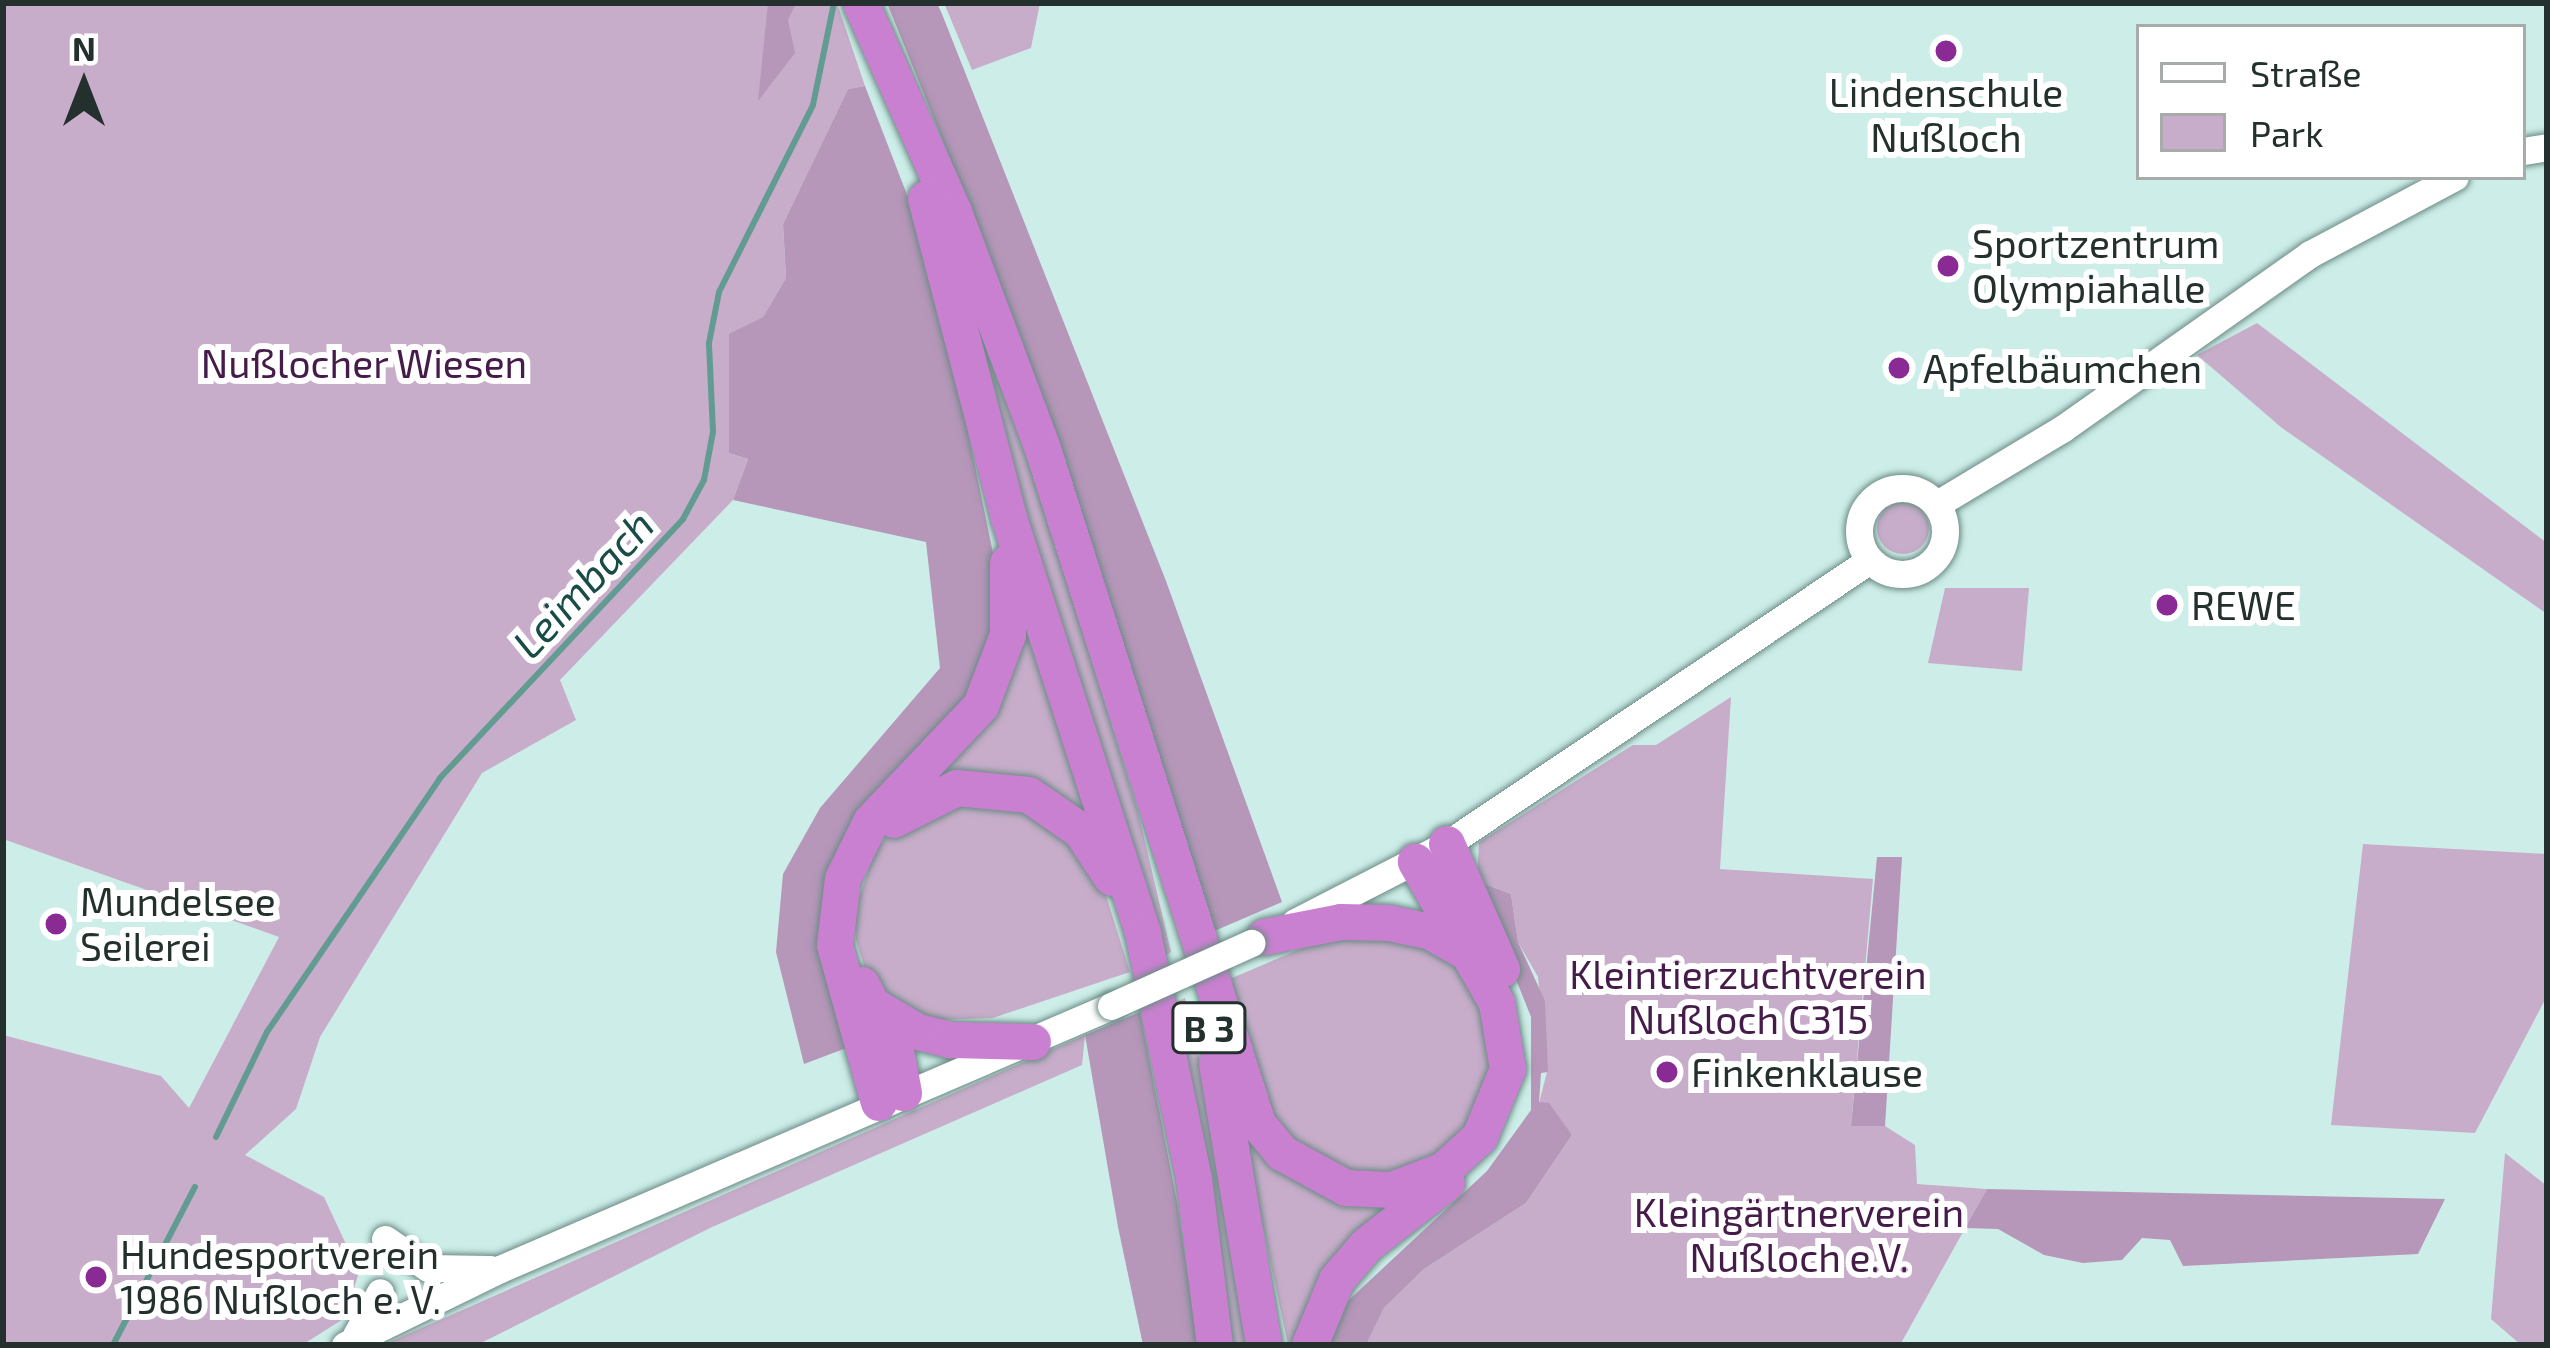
<!DOCTYPE html>
<html>
<head>
<meta charset="utf-8">
<style>
	body { margin:0 }
	#map { position:relative; width:2550px; height:1348px; overflow:hidden; background:#cdeee8; font-family:"Exo 2",sans-serif }
	div>[style] { position:absolute }
	.green>* { inset:0; background:#c8adca }
	.round { border-radius:50% }
	.forest>* { inset:0; background:#b696b9 }
	.stream>* { height:6px; margin:-3px; padding:0 3px; transform-origin:3px; border-radius:3px; background:#629b91 }
	.roads { filter:drop-shadow(0 0 3px #6d8b86) drop-shadow(0 0 3px #6d8b86) }
	.tertiary>* { height:27px; margin:-13.5px; padding:0 13.5px; transform-origin:13.5px; border-radius:13.5px; background:#fff }
	.tertiary>.ring { margin:-13.5px; padding:0; box-sizing:content-box; background:none; border:27px solid #fff; border-radius:50% }
	.trunk>* { height:36px; margin:-18px; padding:0 18px; transform-origin:18px; border-radius:18px; background:#ca80d0 }
	.bridges { filter:drop-shadow(0 0 3px #6d8b86) drop-shadow(0 0 3px #6d8b86) }
	.tertiary-bridge>* { height:27px; margin:-13.5px; padding:0 13.5px; transform-origin:13.5px; border-radius:13.5px; background:#fff }
	.dots>* { width:33px; height:33px; translate:-50% -50%; box-sizing:border-box; border:6px solid #fff; border-radius:50% }
	span { translate:-50% -50%; white-space:nowrap; text-align:center; line-height:1.15; -webkit-text-stroke:12px #fff; paint-order:stroke }
	.shield-label span { padding:3px 9px; background:#fff; border:3px solid; border-radius:9px; -webkit-text-stroke-width:0 }
	.shield-label { font-size:36px; color:#23302d; font-weight:700 }
	.poi-label { font-size:39px; color:#23302d }
	.left { translate:0 -50%; text-align:left }
	.park-label { font-size:39px; color:#451b49 }
	.water-label { font-size:42px; color:#194c45; font-style:italic }
	.frame { position:absolute; inset:0; border:6px solid #23302d; pointer-events:none }
	.legend { position:absolute; left:2136px; top:24px; width:390px; height:156px; box-sizing:border-box; background:#fff; border:3px solid #a7acab; margin:0; padding:15px 21px; list-style:none; font-size:36px; color:#23302d }
	.legend li { display:flex; align-items:center; gap:24px; height:60px }
	.legend b { width:60px; border:3px solid #a7acab }
	.north { position:absolute; left:24px; top:24px; width:120px; height:120px; -webkit-text-stroke:9px #fff; paint-order:stroke; rotate:0deg; font-size:33px; font-weight:700; line-height:48px; text-align:center; color:#23302d }
	.north::after { content:''; display:block; margin:auto; width:42px; height:54px; background:#23302d; clip-path:polygon(50% 0,100% 100%,50% 72%,0 100%) }
</style>
</head>
<body>
<div id="map">
	<div class="green">
		<i style="clip-path:polygon(3px 3px,837px 3px,865px 86px,848px 89px,783px 224px,786px 278px,763px 317px,729px 335px,729px 453px,748px 459px,733px 500px,560px 680px,576px 720px,482px 773px,320px 1037px,296px 1109px,245px 1155px,324px 1197px,359px 1272px,345px 1318px,302px 1345px,3px 1345px,3px 1035px,161px 1076px,189px 1108px,279px 937px,3px 839px)"></i>
		<i style="clip-path:polygon(944px 3px,1040px 3px,1031px 48px,972px 70px)"></i>
		<i style="clip-path:polygon(968px 298px,1042px 500px,1138px 812px,1171px 952px,1154px 961px,1014px 509px)"></i>
		<i style="clip-path:polygon(2257px 323px,2547px 543px,2547px 614px,2282px 428px,2197px 355px)"></i>
		<i class="round" style="left:1877px;top:502px;width:52px;height:52px"></i>
		<i style="clip-path:polygon(1945px 588px,2029px 588px,2022px 671px,1928px 663px)"></i>
		<i style="clip-path:polygon(1021px 604px,1087px 817px,1044px 786px,1010px 775px,927px 784px,990px 715px)"></i>
		<i style="clip-path:polygon(1731px 697px,1720px 869px,1873px 879px,1851px 1126px,1885px 1126px,1915px 1145px,1917px 1184px,1987px 1189px,1900px 1345px,1366px 1345px,1384px 1308px,1424px 1269px,1526px 1203px,1572px 1135px,1539px 1103px,1547px 1072px,1538px 977px,1518px 942px,1511px 894px,1477px 881px,1479px 842px,1633px 745px,1656px 745px)"></i>
		<i style="clip-path:polygon(1040px 804px,1104px 889px,1130px 972px,993px 1018px,915px 1021px,866px 972px,856px 940px,854px 912px,876px 848px,920px 807px)"></i>
		<i style="clip-path:polygon(2363px 844px,2547px 854px,2547px 996px,2475px 1133px,2331px 1125px)"></i>
		<i style="clip-path:polygon(1333px 935px,1399px 936px,1463px 965px,1485px 994px,1496px 1058px,1471px 1122px,1445px 1153px,1386px 1178px,1317px 1166px,1268px 1120px,1225px 981px)"></i>
		<i style="clip-path:polygon(1185px 998px,1205px 1082px,1251px 1345px,1219px 1345px,1166px 1007px)"></i>
		<i style="clip-path:polygon(1085px 1035px,1082px 1065px,710px 1228px,477px 1345px,383px 1345px)"></i>
		<i style="clip-path:polygon(1244px 1137px,1276px 1160px,1412px 1192px,1297px 1345px,1288px 1345px)"></i>
		<i style="clip-path:polygon(2505px 1153px,2547px 1186px,2547px 1345px,2521px 1345px,2491px 1319px)"></i>
	</div>
	<div class="forest">
		<i style="clip-path:polygon(768px 3px,796px 3px,788px 20px,795px 53px,758px 101px)"></i>
		<i style="clip-path:polygon(887px 3px,937px 3px,942px 14px,1166px 581px,1282px 902px,1212px 932px,966px 198px)"></i>
		<i style="clip-path:polygon(865px 86px,933px 262px,999px 582px,985px 678px,840px 860px,849px 1047px,804px 1064px,776px 952px,783px 874px,820px 808px,940px 668px,926px 542px,733px 500px,748px 459px,729px 453px,729px 334px,763px 317px,786px 278px,783px 224px,848px 89px)"></i>
		<i style="clip-path:polygon(1877px 857px,1902px 857px,1885px 1126px,1851px 1126px)"></i>
		<i style="clip-path:polygon(1477px 881px,1511px 894px,1518px 942px,1545px 1001px,1548px 1072px,1541px 1073px,1539px 1102px,1549px 1103px,1572px 1135px,1526px 1203px,1424px 1269px,1384px 1308px,1366px 1345px,1324px 1345px,1335px 1313px,1487px 1171px,1531px 1110px,1531px 1017px)"></i>
		<i style="clip-path:polygon(1140px 1012px,1177px 1202px,1198px 1345px,1143px 1345px,1118px 1227px,1085px 1035px)"></i>
		<i style="clip-path:polygon(1987px 1189px,2445px 1199px,2418px 1254px,2183px 1266px,2170px 1240px,2142px 1238px,2122px 1260px,2083px 1263px,2044px 1255px,1998px 1229px,1965px 1228px)"></i>
	</div>
	<div class="stream">
		<i style="left:216px;top:1137px;width:117px;rotate:-64.1deg"></i>
		<i style="left:267px;top:1032px;width:307px;rotate:-55.7deg"></i>
		<i style="left:440px;top:778px;width:355px;rotate:-46.8deg"></i>
		<i style="left:683px;top:519px;width:44px;rotate:-61.7deg"></i>
		<i style="left:704px;top:480px;width:49px;rotate:-79.4deg"></i>
		<i style="left:713px;top:432px;width:89px;rotate:-92.6deg"></i>
		<i style="left:709px;top:343px;width:52px;rotate:-78.9deg"></i>
		<i style="left:719px;top:292px;width:209px;rotate:-63.3deg"></i>
		<i style="left:813px;top:105px;width:104px;rotate:-78.4deg"></i>
		<i style="left:113px;top:1345px;width:178px;rotate:-62.6deg"></i>
	</div>
	<div class="roads">
		<div class="tertiary">
			<i style="left:2523px;top:151px;width:24px;rotate:-9deg"></i>
			<i class="ring" style="left:1859px;top:488px;width:59px;height:59px"></i>
			<i style="left:1937px;top:504px;width:146px;rotate:-31deg"></i>
			<i style="left:2062px;top:429px;width:304px;rotate:-35.2deg"></i>
			<i style="left:2310px;top:254px;width:164px;rotate:-28deg"></i>
			<i style="left:1295px;top:922px;width:171px;rotate:-27.2deg"></i>
			<i style="left:1447px;top:844px;width:509px;rotate:-33.88deg"></i>
			<i style="left:385px;top:1239px;width:52px;rotate:34deg"></i>
			<i style="left:428px;top:1268px;width:62px;rotate:0.9deg"></i>
			<i style="left:356px;top:1335px;width:49px;rotate:-60.8deg"></i>
			<i style="left:345px;top:1345px;width:173px;rotate:-26.1deg"></i>
			<i style="left:500px;top:1269px;width:665px;rotate:-23.29deg"></i>
		</div>
		<div class="trunk">
			<i style="left:861px;top:3px;width:229px;rotate:66deg"></i>
			<i style="left:954px;top:212px;width:253px;rotate:69.4deg"></i>
			<i style="left:1043px;top:449px;width:708px;rotate:72.33deg"></i>
			<i style="left:1258px;top:1124px;width:38px;rotate:50deg"></i>
			<i style="left:1282px;top:1153px;width:73px;rotate:28.7deg"></i>
			<i style="left:1346px;top:1188px;width:46px;rotate:2.5deg"></i>
			<i style="left:1392px;top:1190px;width:56px;rotate:-21deg"></i>
			<i style="left:1444px;top:1170px;width:49px;rotate:-42.5deg"></i>
			<i style="left:1480px;top:1137px;width:74px;rotate:-67.6deg"></i>
			<i style="left:1508px;top:1069px;width:67px;rotate:-99.5deg"></i>
			<i style="left:1497px;top:1003px;width:163px;rotate:-119.9deg"></i>
			<i style="left:926px;top:199px;width:330px;rotate:75.4deg"></i>
			<i style="left:1009px;top:518px;width:436px;rotate:72.1deg"></i>
			<i style="left:1143px;top:933px;width:251px;rotate:78.3deg"></i>
			<i style="left:1194px;top:1179px;width:167px;rotate:82.8deg"></i>
			<i style="left:894px;top:820px;width:71px;rotate:-26.9deg"></i>
			<i style="left:957px;top:788px;width:72px;rotate:5.6deg"></i>
			<i style="left:1029px;top:795px;width:63px;rotate:34.7deg"></i>
			<i style="left:1081px;top:831px;width:56px;rotate:56.6deg"></i>
			<i style="left:1447px;top:844px;width:137px;rotate:66.3deg"></i>
			<i style="left:1265px;top:937px;width:77px;rotate:-11.2deg"></i>
			<i style="left:1341px;top:922px;width:48px;rotate:1.2deg"></i>
			<i style="left:1389px;top:923px;width:43px;rotate:12.1deg"></i>
			<i style="left:1431px;top:932px;width:43px;rotate:29.6deg"></i>
			<i style="left:862px;top:985px;width:74px;rotate:62.7deg"></i>
			<i style="left:896px;top:1051px;width:43px;rotate:79.2deg"></i>
			<i style="left:872px;top:1005px;width:53px;rotate:30.4deg"></i>
			<i style="left:918px;top:1032px;width:34px;rotate:14deg"></i>
			<i style="left:951px;top:1040px;width:82px;rotate:1.4deg"></i>
			<i style="left:1217px;top:1064px;width:285px;rotate:80.5deg"></i>
			<i style="left:879px;top:1103px;width:164px;rotate:-105.6deg"></i>
			<i style="left:835px;top:945px;width:66px;rotate:-83.1deg"></i>
			<i style="left:843px;top:879px;width:64px;rotate:-63.8deg"></i>
			<i style="left:871px;top:822px;width:160px;rotate:-46.5deg"></i>
			<i style="left:981px;top:706px;width:76px;rotate:-69.2deg"></i>
			<i style="left:1008px;top:635px;width:72px;rotate:-90deg"></i>
			<i style="left:1310px;top:1345px;width:70px;rotate:-67.4deg"></i>
			<i style="left:1337px;top:1280px;width:46px;rotate:-49.4deg"></i>
			<i style="left:1367px;top:1245px;width:101px;rotate:-37.8deg"></i>
		</div>
	</div>
	<div class="bridges">
		<div class="tertiary-bridge">
			<i style="left:1111px;top:1006px;width:154px;rotate:-24.2deg"></i>
		</div>
	</div>
	<div class="dots">
		<i style="left:1946px;top:51px;background:#8a2a94"></i>
		<i style="left:1948px;top:266px;background:#8a2a94"></i>
		<i style="left:1899px;top:368px;background:#8a2a94"></i>
		<i style="left:2167px;top:605px;background:#8a2a94"></i>
		<i style="left:56px;top:924px;background:#8a2a94"></i>
		<i style="left:1667px;top:1072px;background:#8a2a94"></i>
		<i style="left:96px;top:1277px;background:#8a2a94"></i>
	</div>
	<div class="shield-label">
		<span style="left:1209px;top:1028px">B 3</span>
	</div>
	<div class="poi-label">
		<span style="left:1946px;top:115px">Lindenschule<br>Nußloch</span>
		<span class="left" style="left:1972px;top:266px">Sportzentrum<br>Olympiahalle</span>
		<span class="left" style="left:1923px;top:368px">Apfelbäumchen</span>
		<span class="left" style="left:2191px;top:605px">REWE</span>
		<span class="left" style="left:80px;top:924px">Mundelsee<br>Seilerei</span>
		<span class="left" style="left:1691px;top:1072px">Finkenklause</span>
		<span class="left" style="left:120px;top:1277px">Hundesportverein<br>1986 Nußloch e. V.</span>
	</div>
	<div class="park-label">
		<span style="left:364px;top:363px">Nußlocher Wiesen</span>
		<span style="left:1748px;top:997px">Kleintierzuchtverein<br>Nußloch C315</span>
		<span style="left:1799px;top:1235px">Kleingärtnerverein<br>Nußloch e.V.</span>
	</div>
	<div class="water-label">
		<span style="left:582px;top:583px;rotate:-47deg">Leimbach</span>
	</div>
	<div class="frame"></div>
	<ul class="legend">
	<li><b style="height:15px;background:#fff"></b>Straße</li>
	<li><b style="height:33px;background:#c8adca"></b>Park</li>
	</ul>
	<div class="north">N</div>
</div>
</body>
</html>
